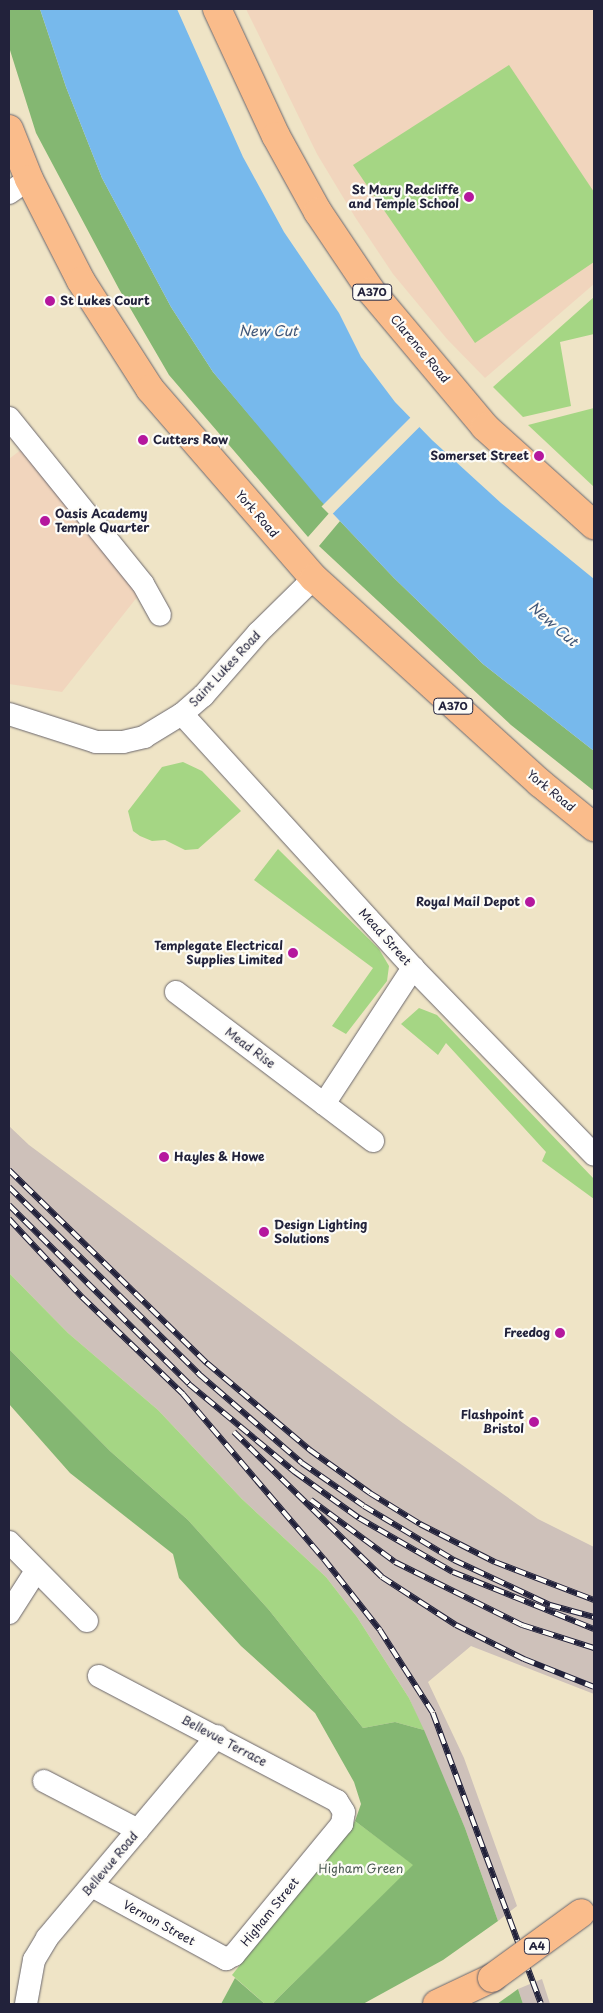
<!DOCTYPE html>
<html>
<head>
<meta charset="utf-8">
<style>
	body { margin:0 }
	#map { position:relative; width:603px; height:2013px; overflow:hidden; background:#efe4c6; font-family:"Playpen Sans",sans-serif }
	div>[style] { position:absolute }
	.built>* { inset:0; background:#f1d5bd }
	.industrial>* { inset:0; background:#cec1ba }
	.green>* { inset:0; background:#a5d684 }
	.forest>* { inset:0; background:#84b772 }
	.water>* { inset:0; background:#77b9ec }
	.pier>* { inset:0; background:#efe4c6; transform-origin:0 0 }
	.roads { filter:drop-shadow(0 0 1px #6a666c) drop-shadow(0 0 1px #6a666c) }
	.minor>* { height:22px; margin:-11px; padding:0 11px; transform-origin:11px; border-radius:11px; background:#fff }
	.highway>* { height:28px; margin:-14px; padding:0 14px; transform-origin:14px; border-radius:14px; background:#fabc8b }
	.rail>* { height:5.5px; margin-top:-2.75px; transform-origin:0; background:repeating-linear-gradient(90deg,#fdfcf7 0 11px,#22223b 0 22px); box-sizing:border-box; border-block:1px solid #22223b }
	.bridges { filter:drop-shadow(0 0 1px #6a666c) drop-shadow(0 0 1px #6a666c) }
	.highway-bridge>* { height:28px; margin:-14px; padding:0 14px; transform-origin:14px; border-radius:14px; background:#fabc8b }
	.dots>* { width:14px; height:14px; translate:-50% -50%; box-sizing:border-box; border:2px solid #fdfcf7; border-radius:50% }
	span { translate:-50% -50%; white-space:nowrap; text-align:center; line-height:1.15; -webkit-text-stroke:4.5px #fdfcf7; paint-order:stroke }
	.shield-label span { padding:1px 4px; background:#fdfcf7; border:1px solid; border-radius:4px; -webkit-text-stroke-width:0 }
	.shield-label { font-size:11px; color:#22223b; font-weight:700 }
	.poi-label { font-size:12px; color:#22223b; font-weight:700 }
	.right { translate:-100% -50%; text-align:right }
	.left { translate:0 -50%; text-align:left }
	.street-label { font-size:12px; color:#22223b }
	.park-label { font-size:12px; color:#495851 }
	.water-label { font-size:14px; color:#405779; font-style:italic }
	.frame { position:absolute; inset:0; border:10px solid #22223b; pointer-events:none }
</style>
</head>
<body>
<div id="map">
	<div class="built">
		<i style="clip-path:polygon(246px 9px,594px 9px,594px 284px,485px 378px,447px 339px,393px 274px,355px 217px,317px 154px)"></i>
		<i style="clip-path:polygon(22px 449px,132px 582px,138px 596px,62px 692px,9px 684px,9px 459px)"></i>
	</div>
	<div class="industrial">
		<i style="clip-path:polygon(9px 1126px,29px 1145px,403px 1423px,538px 1519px,594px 1547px,594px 1694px,471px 1646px,428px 1682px,464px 1758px,517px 1906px,498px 1921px,465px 1828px,409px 1698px,357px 1617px,326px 1577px,242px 1499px,158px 1410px,68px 1333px,9px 1273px)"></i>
		<i style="clip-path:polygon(542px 1979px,550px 2004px,523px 2004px,518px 1989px)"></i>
	</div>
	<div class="green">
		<i style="clip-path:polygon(509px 65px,594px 192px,594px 262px,475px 343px,353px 165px)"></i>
		<i style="clip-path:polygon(594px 297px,594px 334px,560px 342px,571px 406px,523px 417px,493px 387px)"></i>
		<i style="clip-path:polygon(594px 408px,594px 487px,528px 425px)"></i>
		<i style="clip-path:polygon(183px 762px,202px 771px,241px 811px,198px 849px,185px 850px,165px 840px,152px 841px,140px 836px,133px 831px,128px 811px,162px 767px)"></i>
		<i style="clip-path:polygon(278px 849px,379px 949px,389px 966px,387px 981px,346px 1034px,332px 1026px,373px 968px,254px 880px)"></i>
		<i style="clip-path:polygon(419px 1008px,437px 1015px,594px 1179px,594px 1199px,542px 1161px,546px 1152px,446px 1043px,438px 1055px,401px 1024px)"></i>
		<i style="clip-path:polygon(9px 1273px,68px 1333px,158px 1410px,242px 1499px,326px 1577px,357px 1617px,409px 1698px,424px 1730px,395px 1722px,363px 1728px,269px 1610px,188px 1520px,110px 1451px,9px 1349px)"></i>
		<i style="clip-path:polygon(355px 1821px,414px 1865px,272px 2004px,265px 2004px,232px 1975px)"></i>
	</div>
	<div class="forest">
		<i style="clip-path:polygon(9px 9px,40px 9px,66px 87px,102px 178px,171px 307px,213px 372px,331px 511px,308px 537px,169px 375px,119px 289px,36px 133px,9px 47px)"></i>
		<i style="clip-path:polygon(340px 521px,394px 578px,483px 664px,594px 751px,594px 791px,511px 725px,319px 546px)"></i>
		<i style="clip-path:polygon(9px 1349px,110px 1451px,188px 1520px,269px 1610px,363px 1728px,395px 1722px,424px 1730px,465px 1828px,498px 1921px,443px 1960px,363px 2004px,272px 2004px,413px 1865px,355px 1821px,361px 1804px,354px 1782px,315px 1713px,241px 1646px,179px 1578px,173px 1554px,70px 1473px,9px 1404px)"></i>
		<i style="clip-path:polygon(235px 1978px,265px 2004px,221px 2004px)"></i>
		<i style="clip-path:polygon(518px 1989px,523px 2004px,497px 2004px)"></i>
	</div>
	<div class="water">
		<i style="clip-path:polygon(40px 9px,177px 9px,243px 157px,284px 232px,339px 313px,361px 357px,395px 402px,432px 440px,501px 503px,594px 579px,594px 751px,483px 664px,394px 578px,319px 499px,213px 372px,171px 307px,102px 178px,66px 87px)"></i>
	</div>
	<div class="pier">
		<i style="left:412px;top:416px;width:13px;height:128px;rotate:45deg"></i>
	</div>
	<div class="roads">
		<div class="minor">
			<i style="left:9px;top:193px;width:24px;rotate:-35deg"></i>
			<i style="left:9px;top:418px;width:213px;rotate:51.1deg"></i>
			<i style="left:143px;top:584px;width:35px;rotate:61deg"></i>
			<i style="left:9px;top:714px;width:91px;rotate:17.8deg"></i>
			<i style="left:96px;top:742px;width:27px"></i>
			<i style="left:123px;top:742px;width:22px;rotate:-13deg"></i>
			<i style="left:144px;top:737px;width:44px;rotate:-31.2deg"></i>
			<i style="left:182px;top:714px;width:28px;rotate:-41deg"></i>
			<i style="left:203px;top:696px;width:84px;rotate:-48.9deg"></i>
			<i style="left:258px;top:633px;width:78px;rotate:-44.5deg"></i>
			<i style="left:182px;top:714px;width:343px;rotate:47.7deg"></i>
			<i style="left:413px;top:968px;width:260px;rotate:45.9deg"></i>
			<i style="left:176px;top:992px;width:247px;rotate:37.1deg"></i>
			<i style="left:324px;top:1104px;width:163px;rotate:-56.8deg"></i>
			<i style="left:9px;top:1542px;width:111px;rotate:45.4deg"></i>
			<i style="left:9px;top:1613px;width:50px;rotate:-57.3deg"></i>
			<i style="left:44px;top:1781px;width:106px;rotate:27.5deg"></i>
			<i style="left:92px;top:1886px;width:153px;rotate:28.6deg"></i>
			<i style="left:226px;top:1959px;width:9px;rotate:-27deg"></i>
			<i style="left:234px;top:1955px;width:170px;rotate:-50.5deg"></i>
			<i style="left:342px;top:1824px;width:12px;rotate:-81deg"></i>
			<i style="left:344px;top:1812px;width:13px;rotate:-122deg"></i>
			<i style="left:337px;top:1801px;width:269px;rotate:-152.3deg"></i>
			<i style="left:26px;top:2004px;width:45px;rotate:-79.7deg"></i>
			<i style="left:34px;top:1960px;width:26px;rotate:-59deg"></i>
			<i style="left:47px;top:1938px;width:264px;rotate:-49.9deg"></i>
		</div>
		<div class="highway">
			<i style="left:217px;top:9px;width:140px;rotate:65.1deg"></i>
			<i style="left:276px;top:136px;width:87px;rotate:61.1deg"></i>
			<i style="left:318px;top:212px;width:95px;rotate:56.1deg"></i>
			<i style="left:371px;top:291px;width:177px;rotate:50deg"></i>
			<i style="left:485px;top:427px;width:147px;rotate:42deg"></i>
			<i style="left:9px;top:129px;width:54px;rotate:68.2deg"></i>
			<i style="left:29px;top:179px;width:114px;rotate:63deg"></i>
			<i style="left:81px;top:281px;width:128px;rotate:57.4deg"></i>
			<i style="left:150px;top:389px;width:250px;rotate:49.1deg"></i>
			<i style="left:314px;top:578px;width:305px;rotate:42.2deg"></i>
			<i style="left:540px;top:783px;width:70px;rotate:39.2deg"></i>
			<i style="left:437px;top:2004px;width:61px;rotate:-25.3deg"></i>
		</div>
	</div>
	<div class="rail">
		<i style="left:9px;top:1170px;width:277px;rotate:44.3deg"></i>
		<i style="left:207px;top:1363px;width:135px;rotate:40.2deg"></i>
		<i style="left:310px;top:1450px;width:74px;rotate:35.6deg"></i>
		<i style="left:370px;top:1493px;width:59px;rotate:31.8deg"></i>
		<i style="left:420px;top:1524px;width:84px;rotate:26.9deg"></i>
		<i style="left:495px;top:1562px;width:106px;rotate:21deg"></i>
		<i style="left:9px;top:1187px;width:267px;rotate:44.5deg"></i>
		<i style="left:199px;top:1374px;width:136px;rotate:40.8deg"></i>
		<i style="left:302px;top:1463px;width:75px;rotate:34.7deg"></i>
		<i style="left:364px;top:1506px;width:105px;rotate:31deg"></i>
		<i style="left:454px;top:1560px;width:106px;rotate:25.1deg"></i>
		<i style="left:550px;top:1605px;width:46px;rotate:15.3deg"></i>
		<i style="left:9px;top:1205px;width:254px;rotate:44.8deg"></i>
		<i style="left:189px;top:1384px;width:138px;rotate:39.7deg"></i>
		<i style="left:295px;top:1472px;width:79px;rotate:35.7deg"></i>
		<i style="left:359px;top:1518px;width:108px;rotate:29.9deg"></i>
		<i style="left:453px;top:1572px;width:152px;rotate:22deg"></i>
		<i style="left:9px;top:1219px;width:107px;rotate:46.9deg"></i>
		<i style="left:82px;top:1297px;width:140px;rotate:43.8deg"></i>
		<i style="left:183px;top:1394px;width:217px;rotate:49.5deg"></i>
		<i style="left:324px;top:1559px;width:90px;rotate:51.7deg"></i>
		<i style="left:380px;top:1630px;width:98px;rotate:57.4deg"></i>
		<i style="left:433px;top:1713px;width:310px;rotate:69.6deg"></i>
		<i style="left:234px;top:1432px;width:207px;rotate:44.4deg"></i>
		<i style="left:382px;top:1577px;width:88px;rotate:33deg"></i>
		<i style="left:456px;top:1625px;width:76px;rotate:26.6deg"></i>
		<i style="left:524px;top:1659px;width:75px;rotate:21.8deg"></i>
		<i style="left:311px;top:1500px;width:104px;rotate:36.4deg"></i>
		<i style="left:395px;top:1562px;width:142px;rotate:26.4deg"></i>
		<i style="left:522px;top:1625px;width:76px;rotate:17.7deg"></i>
	</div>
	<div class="bridges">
		<div class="highway-bridge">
			<i style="left:492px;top:1978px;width:110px;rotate:-36.1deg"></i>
		</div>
	</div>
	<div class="dots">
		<i style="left:469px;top:197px;background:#b5179e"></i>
		<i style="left:50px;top:301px;background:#b5179e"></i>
		<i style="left:143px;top:440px;background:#b5179e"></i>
		<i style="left:539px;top:456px;background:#b5179e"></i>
		<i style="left:45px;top:521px;background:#b5179e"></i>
		<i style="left:530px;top:902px;background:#b5179e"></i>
		<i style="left:293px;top:953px;background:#b5179e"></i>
		<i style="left:164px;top:1157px;background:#b5179e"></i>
		<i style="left:264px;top:1232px;background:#b5179e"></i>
		<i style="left:560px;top:1333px;background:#b5179e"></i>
		<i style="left:534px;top:1422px;background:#b5179e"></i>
	</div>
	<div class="shield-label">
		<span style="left:372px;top:292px">A370</span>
		<span style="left:453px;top:706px">A370</span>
		<span style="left:537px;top:1946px">A4</span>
	</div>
	<div class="poi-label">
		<span class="right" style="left:459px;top:197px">St Mary Redcliffe<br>and Temple School</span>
		<span class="left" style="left:60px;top:301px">St Lukes Court</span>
		<span class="left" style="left:153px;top:440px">Cutters Row</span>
		<span class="right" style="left:529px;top:456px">Somerset Street</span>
		<span class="left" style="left:55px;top:521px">Oasis Academy<br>Temple Quarter</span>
		<span class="right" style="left:520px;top:902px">Royal Mail Depot</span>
		<span class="right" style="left:283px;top:953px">Templegate Electrical<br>Supplies Limited</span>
		<span class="left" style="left:174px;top:1157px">Hayles &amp; Howe</span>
		<span class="left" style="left:274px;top:1232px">Design Lighting<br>Solutions</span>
		<span class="right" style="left:550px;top:1333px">Freedog</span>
		<span class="right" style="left:524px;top:1422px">Flashpoint<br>Bristol</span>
	</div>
	<div class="street-label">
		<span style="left:420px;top:349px;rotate:50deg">Clarence Road</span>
		<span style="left:257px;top:514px;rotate:49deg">York Road</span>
		<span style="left:225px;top:669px;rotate:-47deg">Saint Lukes Road</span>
		<span style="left:551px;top:791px;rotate:39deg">York Road</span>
		<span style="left:385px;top:937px;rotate:48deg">Mead Street</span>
		<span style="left:250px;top:1048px;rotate:37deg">Mead Rise</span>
		<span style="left:224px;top:1741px;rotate:28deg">Bellevue Terrace</span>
		<span style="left:110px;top:1864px;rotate:-50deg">Bellevue Road</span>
		<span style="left:270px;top:1912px;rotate:-51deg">Higham Street</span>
		<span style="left:159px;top:1923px;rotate:29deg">Vernon Street</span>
	</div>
	<div class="park-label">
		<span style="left:361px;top:1869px">Higham Green</span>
	</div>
	<div class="water-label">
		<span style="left:268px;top:331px">New Cut</span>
		<span style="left:553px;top:624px;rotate:41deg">New Cut</span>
	</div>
	<div class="frame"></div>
</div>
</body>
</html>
